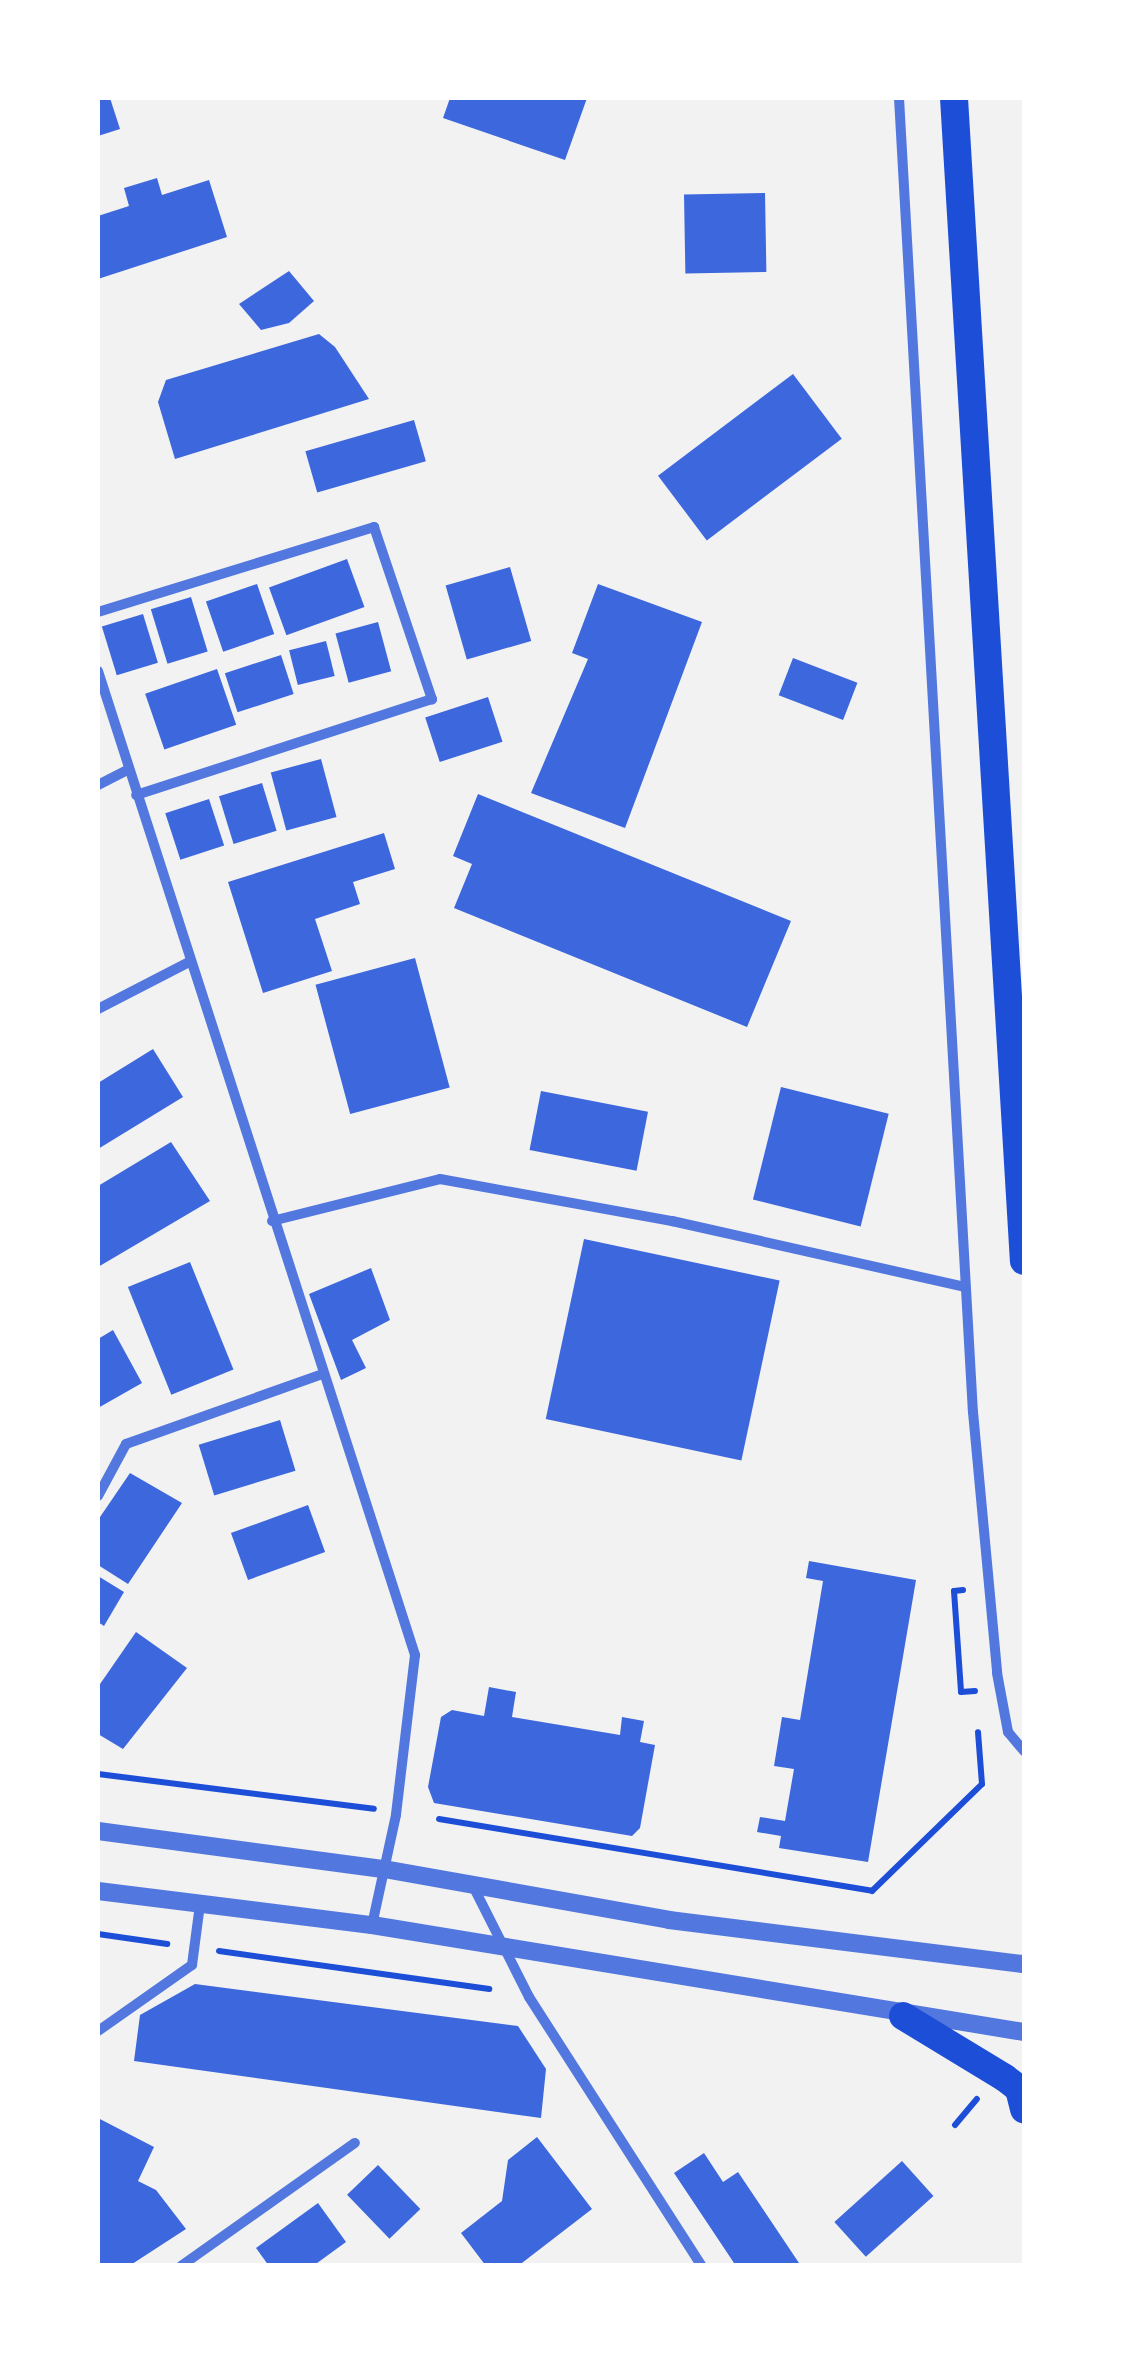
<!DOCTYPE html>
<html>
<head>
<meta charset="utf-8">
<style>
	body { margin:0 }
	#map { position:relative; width:1122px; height:2363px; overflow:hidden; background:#f2f2f2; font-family:Signika,sans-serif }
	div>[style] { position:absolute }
	.building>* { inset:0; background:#3d67dc; transform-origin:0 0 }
	.path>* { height:6px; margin:-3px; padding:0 3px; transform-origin:3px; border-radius:3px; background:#1d4ed8 }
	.minor>* { height:10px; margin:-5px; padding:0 5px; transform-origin:5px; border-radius:5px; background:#5277de }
	.tertiary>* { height:18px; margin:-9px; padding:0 9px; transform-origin:9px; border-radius:9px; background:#5277de }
	.trunk>* { height:28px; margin:-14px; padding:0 14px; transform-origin:14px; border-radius:14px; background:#1d4ed8 }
	span { translate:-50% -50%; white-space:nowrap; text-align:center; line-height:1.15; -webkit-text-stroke:9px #fff; paint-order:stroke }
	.frame { position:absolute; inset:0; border:100px solid #fff; pointer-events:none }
</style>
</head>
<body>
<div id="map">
	<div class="building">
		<i style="clip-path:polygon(98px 98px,110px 98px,120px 129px,98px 136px)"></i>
		<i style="clip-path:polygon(450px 98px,587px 98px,565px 160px,443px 118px)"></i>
		<i style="clip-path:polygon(157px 178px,162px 195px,209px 180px,227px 237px,98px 279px,98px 216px,129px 206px,124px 188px)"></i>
		<i style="left:765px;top:193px;width:79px;height:81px;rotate:89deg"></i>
		<i style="clip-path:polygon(289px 271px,314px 301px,289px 323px,261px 330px,239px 304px)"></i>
		<i style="clip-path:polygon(319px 334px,335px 347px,369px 399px,175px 459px,158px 402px,166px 380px)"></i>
		<i style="left:793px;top:374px;width:81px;height:169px;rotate:53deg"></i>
		<i style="left:414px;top:420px;width:43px;height:113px;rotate:74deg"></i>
		<i style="left:347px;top:559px;width:51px;height:83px;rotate:70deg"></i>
		<i style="left:510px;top:567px;width:77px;height:67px;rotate:74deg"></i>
		<i style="left:257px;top:584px;width:53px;height:54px;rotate:71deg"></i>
		<i style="clip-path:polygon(598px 584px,702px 622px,625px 828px,531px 793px,588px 659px,572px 653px)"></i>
		<i style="left:191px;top:597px;width:57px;height:42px;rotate:73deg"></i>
		<i style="left:143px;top:614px;width:51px;height:43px;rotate:73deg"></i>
		<i style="left:378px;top:622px;width:51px;height:44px;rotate:75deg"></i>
		<i style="left:326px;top:641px;width:36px;height:38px;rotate:76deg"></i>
		<i style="left:281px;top:655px;width:41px;height:59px;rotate:72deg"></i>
		<i style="left:793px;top:658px;width:69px;height:40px;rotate:21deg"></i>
		<i style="left:217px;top:669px;width:59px;height:76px;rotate:71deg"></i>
		<i style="left:488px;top:697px;width:47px;height:66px;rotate:72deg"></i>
		<i style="left:321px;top:759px;width:60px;height:52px;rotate:75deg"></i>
		<i style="left:262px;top:783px;width:50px;height:45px;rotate:73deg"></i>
		<i style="clip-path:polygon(478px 794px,791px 921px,747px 1027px,454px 908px,472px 864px,453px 856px)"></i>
		<i style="left:209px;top:799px;width:49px;height:46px;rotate:72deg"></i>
		<i style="clip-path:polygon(384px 833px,395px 869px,353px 882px,360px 904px,315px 919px,332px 971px,263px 993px,228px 882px)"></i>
		<i style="left:415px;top:958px;width:134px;height:103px;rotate:75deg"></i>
		<i style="clip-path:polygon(153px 1049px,183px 1097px,98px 1149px,98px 1083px)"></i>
		<i style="left:781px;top:1087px;width:111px;height:116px;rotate:14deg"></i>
		<i style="left:541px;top:1091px;width:109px;height:60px;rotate:11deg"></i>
		<i style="clip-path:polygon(171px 1142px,210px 1201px,98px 1267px,98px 1186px)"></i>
		<i style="left:584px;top:1239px;width:200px;height:184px;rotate:12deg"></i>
		<i style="left:190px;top:1262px;width:116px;height:67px;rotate:68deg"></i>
		<i style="clip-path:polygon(371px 1268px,390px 1320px,352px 1340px,366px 1368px,341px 1380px,309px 1294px)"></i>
		<i style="clip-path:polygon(113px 1330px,142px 1383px,98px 1408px,98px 1339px)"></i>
		<i style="left:280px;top:1420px;width:53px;height:85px;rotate:73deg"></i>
		<i style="clip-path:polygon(130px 1473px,182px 1503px,128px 1584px,98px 1565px,98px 1520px)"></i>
		<i style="left:308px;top:1505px;width:50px;height:82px;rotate:70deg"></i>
		<i style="clip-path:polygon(809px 1561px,916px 1580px,868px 1862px,779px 1848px,781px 1836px,757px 1832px,760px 1817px,785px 1821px,794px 1769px,774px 1766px,782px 1717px,800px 1720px,823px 1581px,806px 1578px)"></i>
		<i style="clip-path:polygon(98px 1576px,124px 1592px,104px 1626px,98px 1622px)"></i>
		<i style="clip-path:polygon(136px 1632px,187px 1668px,123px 1749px,98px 1734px,98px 1687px)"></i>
		<i style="clip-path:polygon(489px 1687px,516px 1692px,512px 1717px,620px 1735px,622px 1717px,644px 1721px,640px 1742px,655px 1745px,640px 1828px,632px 1836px,434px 1803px,428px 1787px,441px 1717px,452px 1710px,484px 1716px)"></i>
		<i style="clip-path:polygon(195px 1984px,518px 2026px,546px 2069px,541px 2118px,134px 2061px,140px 2015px)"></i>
		<i style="clip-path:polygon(98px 2118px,154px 2147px,138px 2181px,156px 2190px,186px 2229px,129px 2266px,98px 2266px)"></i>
		<i style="clip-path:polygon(537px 2137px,592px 2209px,518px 2266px,486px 2266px,461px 2233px,502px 2201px,508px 2160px)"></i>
		<i style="clip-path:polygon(704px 2153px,723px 2182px,738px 2172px,801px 2266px,736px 2266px,674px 2173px)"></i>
		<i style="left:902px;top:2161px;width:47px;height:91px;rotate:48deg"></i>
		<i style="left:378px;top:2165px;width:61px;height:43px;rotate:46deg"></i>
		<i style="clip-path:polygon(318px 2203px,346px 2242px,313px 2266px,269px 2266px,256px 2248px)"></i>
	</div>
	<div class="path">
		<i style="left:963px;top:1590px;width:9px;rotate:174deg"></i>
		<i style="left:954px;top:1591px;width:101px;rotate:86deg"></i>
		<i style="left:961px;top:1692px;width:14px;rotate:-4deg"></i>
		<i style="left:98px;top:1774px;width:278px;rotate:7.2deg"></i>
		<i style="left:439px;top:1819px;width:439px;rotate:9.4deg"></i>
		<i style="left:872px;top:1891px;width:153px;rotate:-44.2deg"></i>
		<i style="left:982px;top:1784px;width:52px;rotate:-94.4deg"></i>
		<i style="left:98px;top:1934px;width:70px;rotate:8.2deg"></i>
		<i style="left:219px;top:1951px;width:273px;rotate:8deg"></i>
		<i style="left:955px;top:2125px;width:34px;rotate:-50deg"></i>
	</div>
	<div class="minor">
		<i style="left:899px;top:98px;width:1316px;rotate:86.78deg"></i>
		<i style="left:973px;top:1412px;width:262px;rotate:84.7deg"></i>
		<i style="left:997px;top:1673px;width:60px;rotate:79.4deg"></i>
		<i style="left:1008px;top:1732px;width:25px;rotate:50deg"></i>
		<i style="left:98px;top:612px;width:289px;rotate:-17.1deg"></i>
		<i style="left:374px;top:527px;width:182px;rotate:71.4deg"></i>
		<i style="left:432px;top:699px;width:311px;rotate:162deg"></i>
		<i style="left:98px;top:671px;width:1034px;rotate:72.14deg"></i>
		<i style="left:415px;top:1655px;width:161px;rotate:96.8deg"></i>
		<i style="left:396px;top:1815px;width:113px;rotate:102.3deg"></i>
		<i style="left:98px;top:785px;width:34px;rotate:-27deg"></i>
		<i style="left:98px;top:1009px;width:102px;rotate:-27.3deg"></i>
		<i style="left:272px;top:1221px;width:173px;rotate:-14deg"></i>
		<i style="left:440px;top:1179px;width:236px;rotate:10.3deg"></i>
		<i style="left:672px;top:1221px;width:300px;rotate:12.7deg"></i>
		<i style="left:98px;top:1496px;width:59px;rotate:-61.7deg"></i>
		<i style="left:126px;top:1444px;width:206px;rotate:-19.6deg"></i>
		<i style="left:473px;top:1886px;width:124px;rotate:63.2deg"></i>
		<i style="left:529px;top:1997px;width:320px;rotate:57.3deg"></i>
		<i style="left:98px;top:2031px;width:115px;rotate:-35.1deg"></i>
		<i style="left:192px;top:1965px;width:62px;rotate:-82.5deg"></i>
		<i style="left:181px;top:2266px;width:213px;rotate:-35.3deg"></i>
	</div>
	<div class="tertiary">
		<i style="left:98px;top:1831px;width:289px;rotate:7.6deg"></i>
		<i style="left:384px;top:1869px;width:290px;rotate:10.1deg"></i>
		<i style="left:669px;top:1920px;width:358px;rotate:7.1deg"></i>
		<i style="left:98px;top:1891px;width:276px;rotate:7.1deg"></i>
		<i style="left:372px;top:1925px;width:661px;rotate:9.32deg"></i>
	</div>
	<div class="trunk">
		<i style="left:954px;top:98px;width:1165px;rotate:86.56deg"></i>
		<i style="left:903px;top:2016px;width:119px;rotate:31.3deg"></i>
		<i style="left:1005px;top:2078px;width:18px;rotate:38deg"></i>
		<i style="left:1019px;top:2089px;width:21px;rotate:76deg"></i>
	</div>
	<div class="frame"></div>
</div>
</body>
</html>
